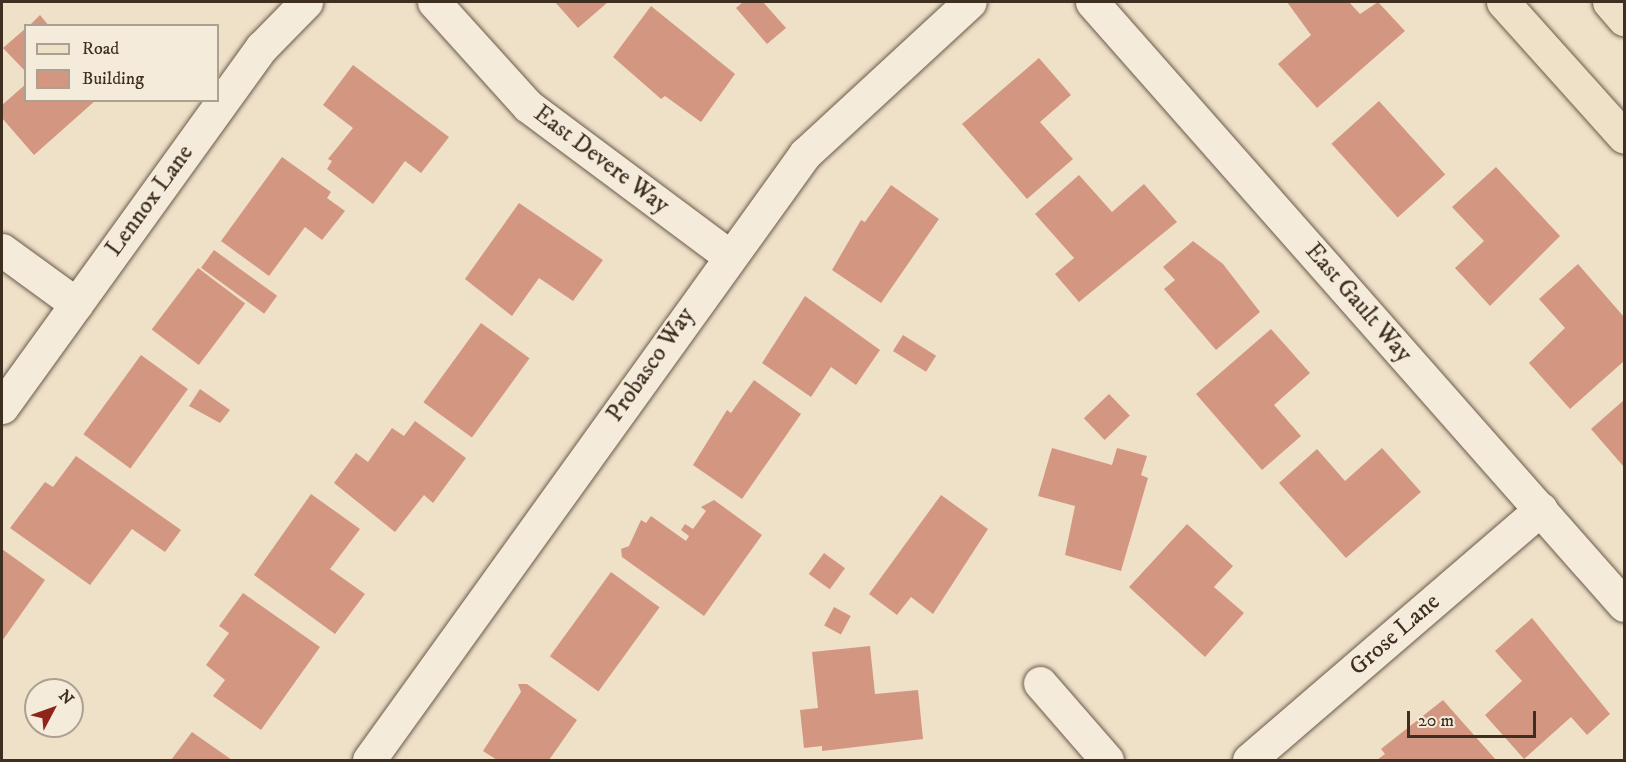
<!DOCTYPE html>
<html>
<head>
<meta charset="utf-8">
<style>
	body { margin:0 }
	#map { position:relative; width:1626px; height:762px; overflow:hidden; background:#efe0c8; font-family:"IM FELL DW Pica",serif }
	div>[style] { position:absolute }
	.building>* { inset:0; background:#d39781; transform-origin:0 0 }
	.roads { filter:drop-shadow(0 0 2px #6a5b4a) drop-shadow(0 0 2px #6a5b4a) }
	.minor>* { height:33px; margin:-16.5px; padding:0 16.5px; transform-origin:16.5px; border-radius:16.5px; background:#f5ebdb }
	.tertiary>* { height:33px; margin:-16.5px; padding:0 16.5px; transform-origin:16.5px; border-radius:16.5px; background:#f5ebdb }
	.primary>* { height:33px; margin:-16.5px; padding:0 16.5px; transform-origin:16.5px; border-radius:16.5px; background:#efe0c8 }
	span { translate:-50% -50%; white-space:nowrap; text-align:center; line-height:1.15; -webkit-text-stroke:5px #f5ebdb; paint-order:stroke }
	.street-label { font-size:24px; color:#3e2f20 }
	.frame { position:absolute; inset:0; border:3px solid #3e2f20; pointer-events:none }
	.legend { position:absolute; left:24px; top:24px; width:195px; height:78px; box-sizing:border-box; background:#f5ebdb; border:2px solid #aca090; margin:0; padding:8px 10px; list-style:none; font-size:18px; color:#3e2f20 }
	.legend li { display:flex; align-items:center; gap:12px; height:30px }
	.legend b { width:30px; border:2px solid #aca090 }
	.north { position:absolute; left:24px; top:678px; width:60px; height:60px; box-sizing:border-box; background:#f5ebdb; border:2px solid #aca090; border-radius:50%; rotate:49deg; font-size:16px; font-weight:700; line-height:24px; text-align:center; color:#3e2f20 }
	.north::after { content:''; display:block; margin:auto; width:21px; height:27px; background:#8f2418; clip-path:polygon(50% 0,100% 100%,50% 72%,0 100%) }
	.scale { position:absolute; left:1407px; top:711px; width:129px; height:27px; box-sizing:border-box; border:3px solid #3e2f20; border-top:0; padding-left:8px; font-size:18px; line-height:21px; white-space:nowrap; color:#3e2f20; -webkit-text-stroke:4px #f5ebdb; paint-order:stroke }
</style>
</head>
<body>
<div id="map">
	<div class="building">
		<i style="clip-path:polygon(555px 2px,608px 2px,578px 28px)"></i>
		<i style="clip-path:polygon(743px 2px,763px 2px,786px 28px,767px 44px,736px 8px)"></i>
		<i style="clip-path:polygon(1287px 2px,1349px 2px,1360px 14px,1378px 2px,1405px 31px,1317px 108px,1278px 64px,1311px 35px)"></i>
		<i style="clip-path:polygon(651px 6px,735px 74px,701px 122px,665px 96px,661px 99px,613px 57px)"></i>
		<i style="clip-path:polygon(40px 15px,49px 26px,29px 26px)"></i>
		<i style="clip-path:polygon(26px 28px,26px 72px,3px 48px)"></i>
		<i style="clip-path:polygon(1039px 58px,1071px 95px,1040px 122px,1073px 159px,1027px 199px,962px 124px)"></i>
		<i style="clip-path:polygon(353px 65px,449px 137px,421px 173px,405px 161px,373px 204px,327px 169px,332px 161px,328px 159px,353px 128px,323px 105px)"></i>
		<i style="clip-path:polygon(26px 84px,26px 100px,96px 100px,34px 155px,2px 118px,2px 105px)"></i>
		<i style="left:1379px;top:101px;width:99px;height:64px;rotate:48deg"></i>
		<i style="clip-path:polygon(282px 157px,331px 192px,327px 198px,345px 211px,322px 240px,305px 227px,269px 276px,221px 241px)"></i>
		<i style="clip-path:polygon(1496px 167px,1560px 236px,1490px 306px,1455px 268px,1484px 241px,1452px 207px)"></i>
		<i style="clip-path:polygon(1079px 175px,1112px 212px,1144px 184px,1177px 222px,1079px 302px,1055px 274px,1074px 258px,1035px 214px)"></i>
		<i style="clip-path:polygon(891px 185px,939px 219px,881px 303px,832px 270px,861px 220px,865px 222px)"></i>
		<i style="clip-path:polygon(519px 203px,603px 260px,573px 301px,539px 278px,512px 316px,465px 279px)"></i>
		<i style="clip-path:polygon(1193px 241px,1223px 264px,1260px 312px,1216px 350px,1164px 289px,1175px 280px,1163px 267px)"></i>
		<i style="left:214px;top:250px;width:78px;height:22px;rotate:36deg"></i>
		<i style="clip-path:polygon(1578px 264px,1624px 317px,1624px 361px,1570px 409px,1529px 363px,1565px 328px,1539px 299px)"></i>
		<i style="left:198px;top:268px;width:59px;height:77px;rotate:37deg"></i>
		<i style="clip-path:polygon(805px 296px,880px 350px,856px 385px,831px 367px,811px 397px,762px 363px)"></i>
		<i style="left:481px;top:323px;width:60px;height:98px;rotate:36deg"></i>
		<i style="clip-path:polygon(1271px 329px,1310px 373px,1274px 405px,1301px 436px,1262px 470px,1196px 394px)"></i>
		<i style="left:903px;top:335px;width:39px;height:19px;rotate:32deg"></i>
		<i style="left:141px;top:355px;width:58px;height:98px;rotate:36deg"></i>
		<i style="clip-path:polygon(754px 380px,801px 414px,742px 499px,693px 465px,727px 410px,731px 413px)"></i>
		<i style="clip-path:polygon(200px 389px,230px 410px,220px 423px,189px 406px)"></i>
		<i style="left:1109px;top:394px;width:30px;height:35px;rotate:46deg"></i>
		<i style="clip-path:polygon(1624px 400px,1624px 467px,1591px 429px)"></i>
		<i style="clip-path:polygon(415px 421px,466px 458px,433px 503px,424px 495px,395px 532px,334px 483px,356px 453px,368px 462px,392px 428px,404px 436px)"></i>
		<i style="clip-path:polygon(1052px 448px,1112px 465px,1117px 448px,1147px 456px,1141px 475px,1148px 478px,1121px 571px,1065px 555px,1075px 506px,1038px 496px)"></i>
		<i style="clip-path:polygon(1382px 448px,1421px 492px,1346px 558px,1279px 483px,1317px 449px,1345px 481px)"></i>
		<i style="clip-path:polygon(76px 456px,181px 530px,165px 552px,132px 529px,90px 585px,10px 528px,45px 482px,53px 487px)"></i>
		<i style="clip-path:polygon(311px 494px,360px 529px,330px 569px,365px 594px,335px 634px,254px 575px)"></i>
		<i style="clip-path:polygon(941px 495px,988px 529px,933px 614px,911px 597px,897px 615px,869px 594px)"></i>
		<i style="clip-path:polygon(714px 500px,762px 535px,704px 616px,622px 557px,621px 549px,629px 546px,641px 520px,646px 523px,651px 516px,686px 541px,689px 536px,681px 530px,685px 524px,693px 529px,706px 511px,701px 507px)"></i>
		<i style="clip-path:polygon(1187px 524px,1233px 566px,1214px 587px,1244px 613px,1205px 657px,1129px 587px)"></i>
		<i style="clip-path:polygon(2px 549px,45px 580px,2px 641px)"></i>
		<i style="left:824px;top:553px;width:26px;height:26px;rotate:36deg"></i>
		<i style="left:611px;top:572px;width:60px;height:104px;rotate:36deg"></i>
		<i style="clip-path:polygon(243px 593px,320px 647px,261px 730px,213px 696px,225px 680px,206px 665px,229px 633px,219px 626px)"></i>
		<i style="left:834px;top:607px;width:19px;height:21px;rotate:28deg"></i>
		<i style="clip-path:polygon(1532px 618px,1610px 714px,1587px 735px,1571px 717px,1524px 759px,1485px 715px,1522px 681px,1495px 651px)"></i>
		<i style="clip-path:polygon(870px 646px,875px 694px,918px 690px,923px 739px,822px 751px,822px 746px,804px 748px,800px 710px,818px 708px,812px 652px)"></i>
		<i style="clip-path:polygon(518px 684px,527px 684px,577px 720px,549px 760px,497px 760px,483px 751px,521px 692px)"></i>
		<i style="clip-path:polygon(1443px 700px,1496px 760px,1377px 760px,1385px 754px,1381px 749px)"></i>
		<i style="clip-path:polygon(192px 732px,232px 760px,171px 760px)"></i>
	</div>
	<div class="roads">
		<div class="minor">
			<i style="left:434px;top:2px;width:140px;rotate:47.9deg"></i>
			<i style="left:528px;top:106px;width:251px;rotate:36.7deg"></i>
			<i style="left:1092px;top:2px;width:804px;rotate:48.58deg"></i>
			<i style="left:2px;top:250px;width:92px;rotate:36.1deg"></i>
			<i style="left:2px;top:407px;width:444px;rotate:-54.2deg"></i>
			<i style="left:262px;top:47px;width:63px;rotate:-45.6deg"></i>
			<i style="left:1040px;top:683px;width:102px;rotate:49deg"></i>
			<i style="left:1249px;top:760px;width:385px;rotate:-40.7deg"></i>
		</div>
		<div class="tertiary">
			<i style="left:369px;top:760px;width:747px;rotate:-54.27deg"></i>
			<i style="left:805px;top:154px;width:224px;rotate:-42.7deg"></i>
		</div>
		<div class="primary">
			<i style="left:1503px;top:2px;width:181px;rotate:48.1deg"></i>
			<i style="left:1609px;top:2px;width:23px;rotate:49deg"></i>
		</div>
	</div>
	<div class="street-label">
		<span style="left:601px;top:160px;rotate:37deg">East Devere Way</span>
		<span style="left:150px;top:201px;rotate:-54deg">Lennox Lane</span>
		<span style="left:1358px;top:303px;rotate:49deg">East Gault Way</span>
		<span style="left:651px;top:365px;rotate:-55deg">Probasco Way</span>
		<span style="left:1395px;top:635px;rotate:-41deg">Grose Lane</span>
	</div>
	<div class="frame"></div>
	<ul class="legend">
	<li><b style="height:8px;background:#efe0c8"></b>Road</li>
	<li><b style="height:16px;background:#d39781"></b>Building</li>
	</ul>
	<div class="north">N</div>
	<div class="scale">20 m</div>
</div>
</body>
</html>
